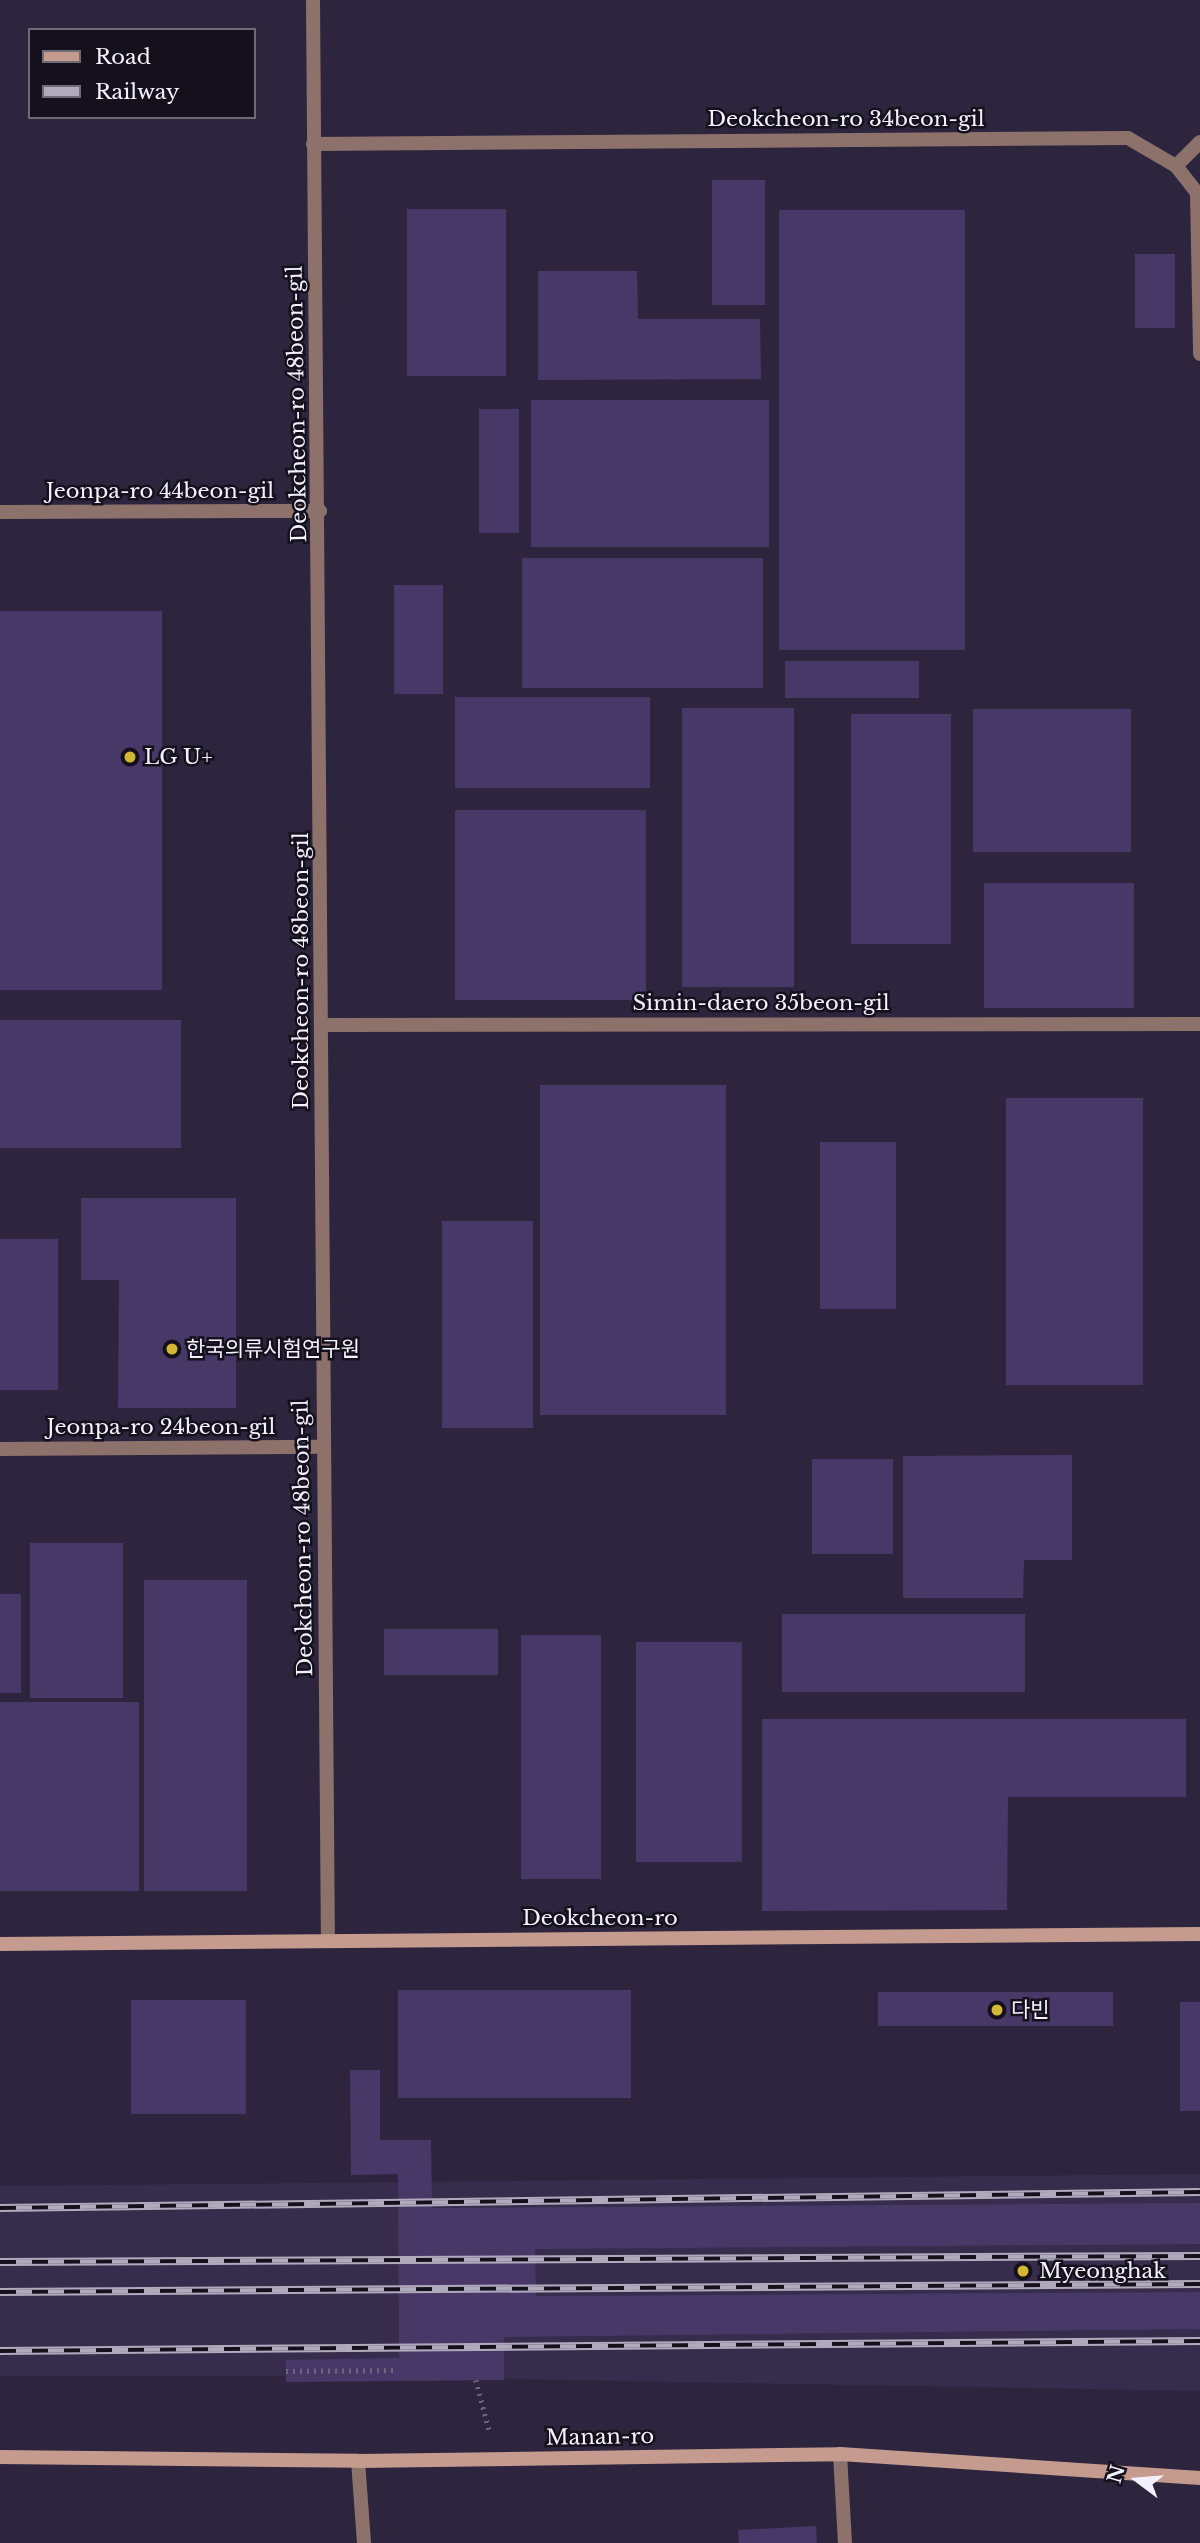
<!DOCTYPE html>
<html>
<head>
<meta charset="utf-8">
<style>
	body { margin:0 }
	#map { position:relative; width:1200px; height:2543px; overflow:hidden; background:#2d253e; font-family:"Libre Baskerville","Noto Sans KR",serif }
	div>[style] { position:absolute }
	.built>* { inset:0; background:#362c4b }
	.building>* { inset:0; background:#483868; transform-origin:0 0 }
	.path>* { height:4.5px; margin-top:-2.25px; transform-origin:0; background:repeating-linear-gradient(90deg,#6c667b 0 2px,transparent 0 7px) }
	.street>* { height:14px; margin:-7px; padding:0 7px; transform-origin:7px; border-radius:7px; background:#8d726b }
	.secondary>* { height:14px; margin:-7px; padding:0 7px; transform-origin:7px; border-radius:7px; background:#c69b8f }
	.rail>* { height:8px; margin-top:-4px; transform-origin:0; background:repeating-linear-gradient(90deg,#14111c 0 16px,#b0abbc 0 32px); box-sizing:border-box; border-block:2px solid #b0abbc }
	.dots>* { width:19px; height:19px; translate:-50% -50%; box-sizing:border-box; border:4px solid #14111c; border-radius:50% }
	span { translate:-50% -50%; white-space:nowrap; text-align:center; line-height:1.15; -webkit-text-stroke:5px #14111c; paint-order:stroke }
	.street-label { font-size:21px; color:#f4f1fe }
	.poi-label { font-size:21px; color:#f4f1fe }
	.left { translate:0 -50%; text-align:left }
	.legend { position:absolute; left:28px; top:28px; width:228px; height:91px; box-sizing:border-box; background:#14111c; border:2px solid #6e6b76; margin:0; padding:9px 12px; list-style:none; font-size:21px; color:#f4f1fe }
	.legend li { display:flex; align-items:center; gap:14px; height:35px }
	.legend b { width:35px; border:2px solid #6e6b76 }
	.north { position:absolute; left:1102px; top:2445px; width:70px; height:70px; -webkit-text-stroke:5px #14111c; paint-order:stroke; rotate:286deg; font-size:19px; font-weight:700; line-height:28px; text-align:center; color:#f4f1fe }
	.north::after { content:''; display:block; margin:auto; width:24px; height:32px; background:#f4f1fe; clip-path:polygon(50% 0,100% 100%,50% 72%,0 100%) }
</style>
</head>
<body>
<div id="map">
	<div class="built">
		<i style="clip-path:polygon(1200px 2174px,1200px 2391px,333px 2376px,0 2376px,0 2186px)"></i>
	</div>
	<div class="building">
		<i style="left:765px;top:180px;width:125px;height:53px;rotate:90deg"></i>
		<i style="left:407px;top:209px;width:99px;height:167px"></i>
		<i style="left:965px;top:210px;width:440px;height:186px;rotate:90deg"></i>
		<i style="left:1175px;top:254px;width:74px;height:40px;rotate:90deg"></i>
		<i style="clip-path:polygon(538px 271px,637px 271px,638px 319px,760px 319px,761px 379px,538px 380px)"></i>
		<i style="left:769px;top:400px;width:147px;height:238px;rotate:90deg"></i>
		<i style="left:479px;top:409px;width:40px;height:124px"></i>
		<i style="left:763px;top:558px;width:130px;height:241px;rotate:90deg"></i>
		<i style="left:394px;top:585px;width:49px;height:109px"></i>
		<i style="left:0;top:611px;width:162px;height:379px"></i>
		<i style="left:785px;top:661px;width:134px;height:37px"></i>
		<i style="left:455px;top:697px;width:195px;height:91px"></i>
		<i style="left:794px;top:708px;width:279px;height:112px;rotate:90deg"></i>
		<i style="left:973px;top:709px;width:158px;height:143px"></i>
		<i style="left:951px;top:714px;width:230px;height:100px;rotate:90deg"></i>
		<i style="left:455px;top:810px;width:191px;height:190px"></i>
		<i style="left:1134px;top:883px;width:125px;height:150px;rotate:90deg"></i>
		<i style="left:181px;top:1020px;width:128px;height:181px;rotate:90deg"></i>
		<i style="left:540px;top:1085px;width:186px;height:330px"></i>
		<i style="left:1143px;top:1098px;width:287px;height:137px;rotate:90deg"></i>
		<i style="left:820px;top:1142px;width:76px;height:167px"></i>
		<i style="clip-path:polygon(81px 1198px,236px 1198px,236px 1408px,118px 1408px,119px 1280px,81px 1280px)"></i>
		<i style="left:442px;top:1221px;width:91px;height:207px"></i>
		<i style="left:0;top:1239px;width:58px;height:151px"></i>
		<i style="clip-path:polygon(1072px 1455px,1072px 1560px,1024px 1560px,1023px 1598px,903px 1598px,903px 1456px)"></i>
		<i style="left:812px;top:1459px;width:81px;height:95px"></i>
		<i style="left:30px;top:1543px;width:93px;height:155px"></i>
		<i style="left:144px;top:1580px;width:103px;height:311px"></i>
		<i style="left:0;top:1594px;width:21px;height:99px"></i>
		<i style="left:782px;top:1614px;width:243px;height:78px"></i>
		<i style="left:384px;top:1629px;width:114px;height:46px"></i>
		<i style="left:521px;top:1635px;width:80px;height:244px"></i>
		<i style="left:636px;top:1642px;width:106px;height:220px"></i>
		<i style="left:139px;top:1702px;width:189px;height:139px;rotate:90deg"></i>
		<i style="clip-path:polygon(762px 1719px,1186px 1719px,1186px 1797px,1008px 1797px,1007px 1910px,762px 1911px)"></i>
		<i style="left:398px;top:1990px;width:233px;height:108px"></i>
		<i style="left:878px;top:1992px;width:235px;height:34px"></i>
		<i style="left:246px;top:2000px;width:114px;height:115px;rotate:90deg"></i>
		<i style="left:1180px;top:2002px;width:20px;height:109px"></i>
		<i style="clip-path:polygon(350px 2070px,380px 2070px,380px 2140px,431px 2140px,432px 2208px,1200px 2203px,1200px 2244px,535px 2249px,536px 2296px,1200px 2292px,1200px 2329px,504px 2337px,504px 2380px,286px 2382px,286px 2360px,399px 2358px,398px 2174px,351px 2175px)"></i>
		<i style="left:816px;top:2526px;width:17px;height:78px;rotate:87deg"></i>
	</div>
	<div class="path">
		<i style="left:286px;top:2371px;width:112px;rotate:-0.5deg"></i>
		<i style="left:476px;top:2380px;width:55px;rotate:75.2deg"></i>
	</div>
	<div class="street">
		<i style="left:313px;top:0;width:1941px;rotate:89.56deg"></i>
		<i style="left:313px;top:144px;width:815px;rotate:-0.42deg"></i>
		<i style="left:1128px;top:138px;width:56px;rotate:30.3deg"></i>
		<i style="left:1176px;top:166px;width:34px;rotate:52deg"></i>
		<i style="left:1197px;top:193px;width:161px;rotate:88.9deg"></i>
		<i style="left:1176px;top:166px;width:34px;rotate:-45deg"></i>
		<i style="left:0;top:512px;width:320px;rotate:-0.2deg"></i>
		<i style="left:322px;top:1025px;width:878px;rotate:-0.07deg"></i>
		<i style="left:0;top:1449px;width:323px;rotate:-0.4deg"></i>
		<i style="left:840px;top:2454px;width:89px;rotate:86.8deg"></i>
		<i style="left:358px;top:2461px;width:82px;rotate:85.8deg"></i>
	</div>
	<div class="secondary">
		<i style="left:0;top:1944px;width:1200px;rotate:-0.48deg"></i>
		<i style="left:0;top:2457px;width:358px;rotate:0.6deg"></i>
		<i style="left:358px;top:2461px;width:482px;rotate:-0.8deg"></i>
		<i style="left:840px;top:2454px;width:361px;rotate:3.8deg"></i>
	</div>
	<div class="rail">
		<i style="left:0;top:2208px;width:1200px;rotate:-0.76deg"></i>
		<i style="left:0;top:2262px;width:1200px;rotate:-0.29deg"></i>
		<i style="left:0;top:2292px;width:1200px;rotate:-0.38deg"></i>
		<i style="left:0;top:2351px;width:1200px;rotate:-0.48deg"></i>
	</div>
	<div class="dots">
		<i style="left:130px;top:757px;background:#d4b635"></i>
		<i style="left:172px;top:1349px;background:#d4b635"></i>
		<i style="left:997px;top:2010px;background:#d4b635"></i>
		<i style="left:1023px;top:2271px;background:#d4b635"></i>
	</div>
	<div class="street-label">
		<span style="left:846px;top:119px">Deokcheon-ro 34beon-gil</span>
		<span style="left:297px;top:404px;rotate:-91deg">Deokcheon-ro 48beon-gil</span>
		<span style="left:160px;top:491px">Jeonpa-ro 44beon-gil</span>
		<span style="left:301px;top:971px;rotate:-90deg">Deokcheon-ro 48beon-gil</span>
		<span style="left:761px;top:1003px">Simin-daero 35beon-gil</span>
		<span style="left:161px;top:1427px">Jeonpa-ro 24beon-gil</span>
		<span style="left:303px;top:1538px;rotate:-91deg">Deokcheon-ro 48beon-gil</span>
		<span style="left:600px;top:1918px">Deokcheon-ro</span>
		<span style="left:600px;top:2437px;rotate:-1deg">Manan-ro</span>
	</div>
	<div class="poi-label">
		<span class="left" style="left:144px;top:757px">LG U+</span>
		<span class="left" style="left:186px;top:1349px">한국의류시험연구원</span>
		<span class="left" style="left:1011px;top:2010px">다빈</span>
		<span class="left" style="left:1039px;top:2271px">Myeonghak</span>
	</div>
	<ul class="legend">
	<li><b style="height:9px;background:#c69b8f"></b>Road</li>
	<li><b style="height:9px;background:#b0abbc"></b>Railway</li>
	</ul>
	<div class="north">N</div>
</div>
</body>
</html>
